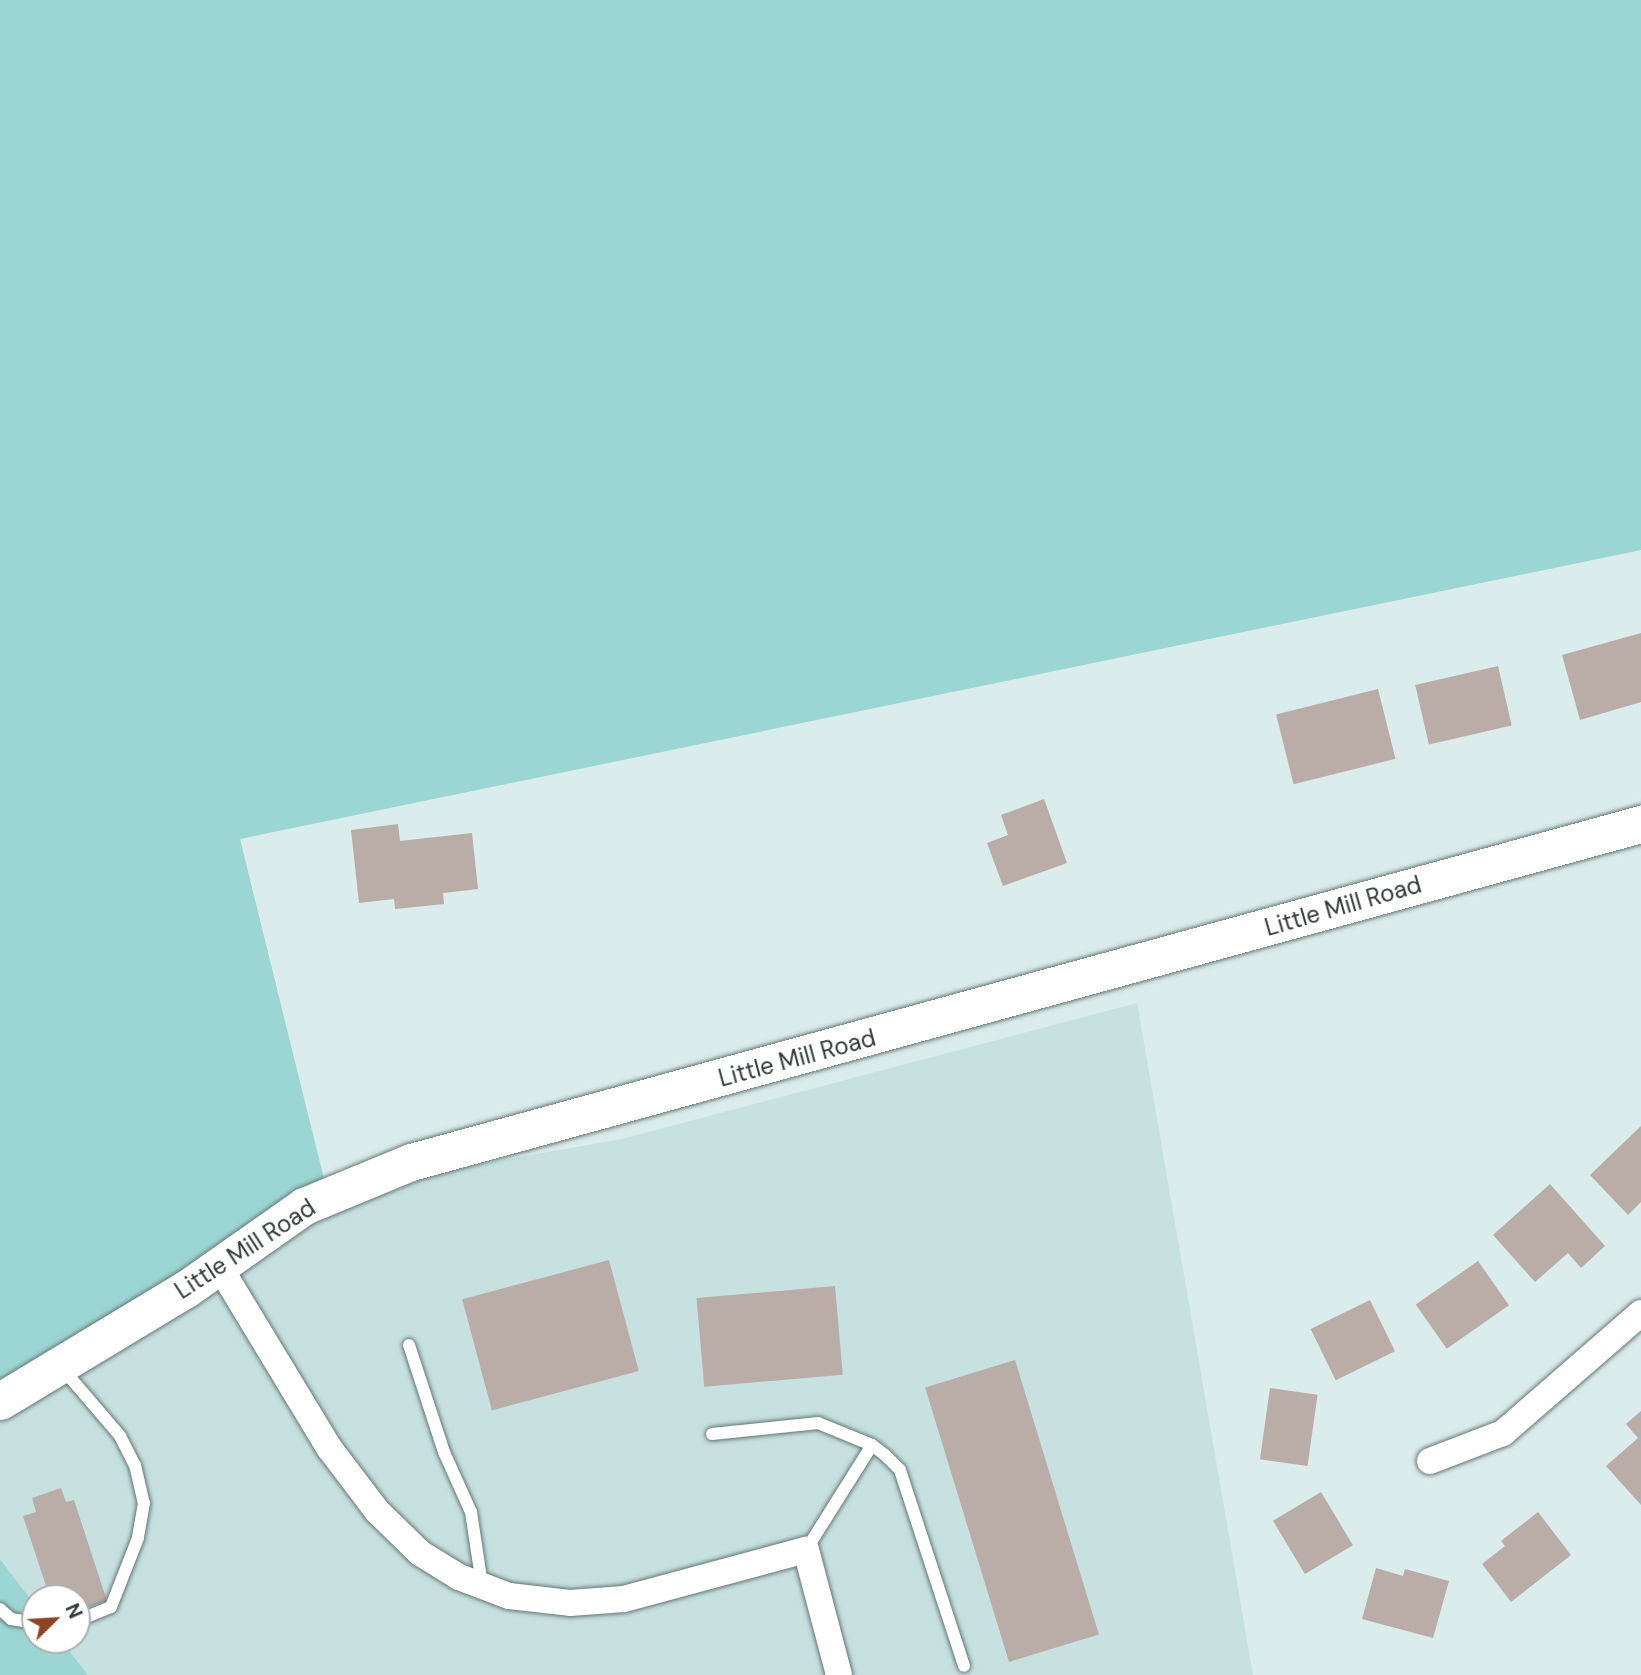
<!DOCTYPE html>
<html>
<head>
<meta charset="utf-8">
<style>
	body { margin:0 }
	#map { position:relative; width:1641px; height:1675px; overflow:hidden; background:#daeceb; font-family:"DM Sans",sans-serif }
	div>[style] { position:absolute }
	.built>* { inset:0; background:#c6e1e0 }
	.green>* { inset:0; background:#9cd6d4 }
	.building>* { inset:0; background:#baaca6; transform-origin:0 0 }
	.roads { filter:drop-shadow(0 0 2px #667675) drop-shadow(0 0 2px #667675) }
	.lane>* { height:12px; margin:-6px; padding:0 6px; transform-origin:6px; border-radius:6px; background:#fff }
	.street>* { height:26px; margin:-13px; padding:0 13px; transform-origin:13px; border-radius:13px; background:#fff }
	.secondary>* { height:37px; margin:-18.5px; padding:0 18.5px; transform-origin:18.5px; border-radius:18.5px; background:#fff }
	span { translate:-50% -50%; white-space:nowrap; text-align:center; line-height:1.15; -webkit-text-stroke:5px #fff; paint-order:stroke }
	.street-label { font-size:24px; color:#333a3a }
	.north { position:absolute; left:21px; top:1584px; width:70px; height:70px; box-sizing:border-box; background:#fff; border:2px solid #adb0b0; border-radius:50%; rotate:66deg; font-size:19px; font-weight:700; line-height:28px; text-align:center; color:#333a3a }
	.north::after { content:''; display:block; margin:auto; width:24px; height:32px; background:#8c4423; clip-path:polygon(50% 0,100% 100%,50% 72%,0 100%) }
</style>
</head>
<body>
<div id="map">
	<div class="built">
		<i style="clip-path:polygon(1137px 1003px,1253px 1675px,88px 1675px,61px 1640px,77px 1640px,77px 1598px,35px 1598px,35px 1605px,0 1559px,0 1389px,327px 1191px,622px 1139px)"></i>
	</div>
	<div class="green">
		<i style="clip-path:polygon(0 0,1641px 0,1641px 550px,240px 839px,327px 1191px,0 1389px)"></i>
		<i style="clip-path:polygon(0 1559px,35px 1605px,35px 1640px,61px 1640px,88px 1675px,0 1675px)"></i>
	</div>
	<div class="building">
		<i style="clip-path:polygon(1641px 633px,1641px 702px,1580px 720px,1562px 655px)"></i>
		<i style="left:1498px;top:666px;width:61px;height:85px;rotate:77deg"></i>
		<i style="left:1378px;top:689px;width:72px;height:105px;rotate:76deg"></i>
		<i style="clip-path:polygon(1044px 799px,1067px 863px,1003px 886px,987px 843px,1008px 835px,1001px 815px)"></i>
		<i style="clip-path:polygon(398px 824px,400px 841px,472px 833px,478px 889px,443px 893px,444px 904px,395px 909px,394px 899px,359px 903px,351px 830px)"></i>
		<i style="clip-path:polygon(1641px 1126px,1641px 1202px,1628px 1215px,1590px 1175px)"></i>
		<i style="clip-path:polygon(1550px 1184px,1605px 1246px,1581px 1268px,1568px 1253px,1535px 1282px,1493px 1235px)"></i>
		<i style="left:609px;top:1260px;width:115px;height:152px;rotate:75deg"></i>
		<i style="left:1478px;top:1261px;width:54px;height:76px;rotate:55deg"></i>
		<i style="left:835px;top:1286px;width:89px;height:139px;rotate:85deg"></i>
		<i style="left:1370px;top:1300px;width:57px;height:66px;rotate:64deg"></i>
		<i style="left:1015px;top:1360px;width:287px;height:94px;rotate:73deg"></i>
		<i style="left:1270px;top:1388px;width:48px;height:72px;rotate:8deg"></i>
		<i style="clip-path:polygon(1641px 1411px,1641px 1505px,1606px 1466px,1638px 1438px,1626px 1424px)"></i>
		<i style="clip-path:polygon(61px 1488px,66px 1502px,74px 1500px,107px 1601px,77px 1611px,77px 1598px,50px 1598px,23px 1516px,36px 1512px,32px 1498px)"></i>
		<i style="left:1321px;top:1492px;width:62px;height:56px;rotate:59deg"></i>
		<i style="clip-path:polygon(1538px 1512px,1571px 1555px,1511px 1602px,1482px 1564px,1505px 1546px,1501px 1541px)"></i>
		<i style="clip-path:polygon(1376px 1568px,1403px 1576px,1405px 1569px,1449px 1581px,1433px 1638px,1362px 1619px)"></i>
	</div>
	<div class="roads">
		<div class="lane">
			<i style="left:409px;top:1345px;width:113px;rotate:71.9deg"></i>
			<i style="left:444px;top:1452px;width:66px;rotate:65.8deg"></i>
			<i style="left:471px;top:1512px;width:74px;rotate:81.4deg"></i>
			<i style="left:62px;top:1368px;width:89px;rotate:49.5deg"></i>
			<i style="left:120px;top:1436px;width:33px;rotate:63deg"></i>
			<i style="left:135px;top:1465px;width:39px;rotate:77deg"></i>
			<i style="left:144px;top:1503px;width:36px;rotate:100deg"></i>
			<i style="left:138px;top:1538px;width:74px;rotate:111.4deg"></i>
			<i style="left:111px;top:1607px;width:37px;rotate:158deg"></i>
			<i style="left:712px;top:1434px;width:107px;rotate:-5.9deg"></i>
			<i style="left:818px;top:1423px;width:58px;rotate:22.2deg"></i>
			<i style="left:806px;top:1550px;width:124px;rotate:-57.8deg"></i>
			<i style="left:872px;top:1445px;width:16px;rotate:38deg"></i>
			<i style="left:885px;top:1455px;width:21px;rotate:45deg"></i>
			<i style="left:900px;top:1470px;width:206px;rotate:71.9deg"></i>
			<i style="left:0;top:1609px;width:15px;rotate:42deg"></i>
			<i style="left:11px;top:1619px;width:24px;rotate:9deg"></i>
		</div>
		<div class="street">
			<i style="left:219px;top:1266px;width:214px;rotate:58.8deg"></i>
			<i style="left:330px;top:1449px;width:78px;rotate:52.8deg"></i>
			<i style="left:377px;top:1511px;width:60px;rotate:44.3deg"></i>
			<i style="left:420px;top:1553px;width:46px;rotate:31.6deg"></i>
			<i style="left:459px;top:1577px;width:53px;rotate:20.8deg"></i>
			<i style="left:509px;top:1596px;width:61px;rotate:6.5deg"></i>
			<i style="left:570px;top:1603px;width:54px;rotate:-4.2deg"></i>
			<i style="left:624px;top:1599px;width:188px;rotate:-15.1deg"></i>
			<i style="left:806px;top:1550px;width:129px;rotate:75.2deg"></i>
			<i style="left:1430px;top:1461px;width:78px;rotate:-21deg"></i>
			<i style="left:1503px;top:1433px;width:183px;rotate:-41deg"></i>
		</div>
		<div class="secondary">
			<i style="left:0;top:1401px;width:217px;rotate:-31.1deg"></i>
			<i style="left:186px;top:1289px;width:144px;rotate:-35.1deg"></i>
			<i style="left:304px;top:1206px;width:116px;rotate:-22.4deg"></i>
			<i style="left:411px;top:1162px;width:1276px;rotate:-15.37deg"></i>
		</div>
	</div>
	<div class="street-label">
		<span style="left:1343px;top:906px;rotate:-16deg">Little Mill Road</span>
		<span style="left:797px;top:1058px;rotate:-15deg">Little Mill Road</span>
		<span style="left:245px;top:1249px;rotate:-33deg">Little Mill Road</span>
	</div>
	<div class="north">N</div>
</div>
</body>
</html>
